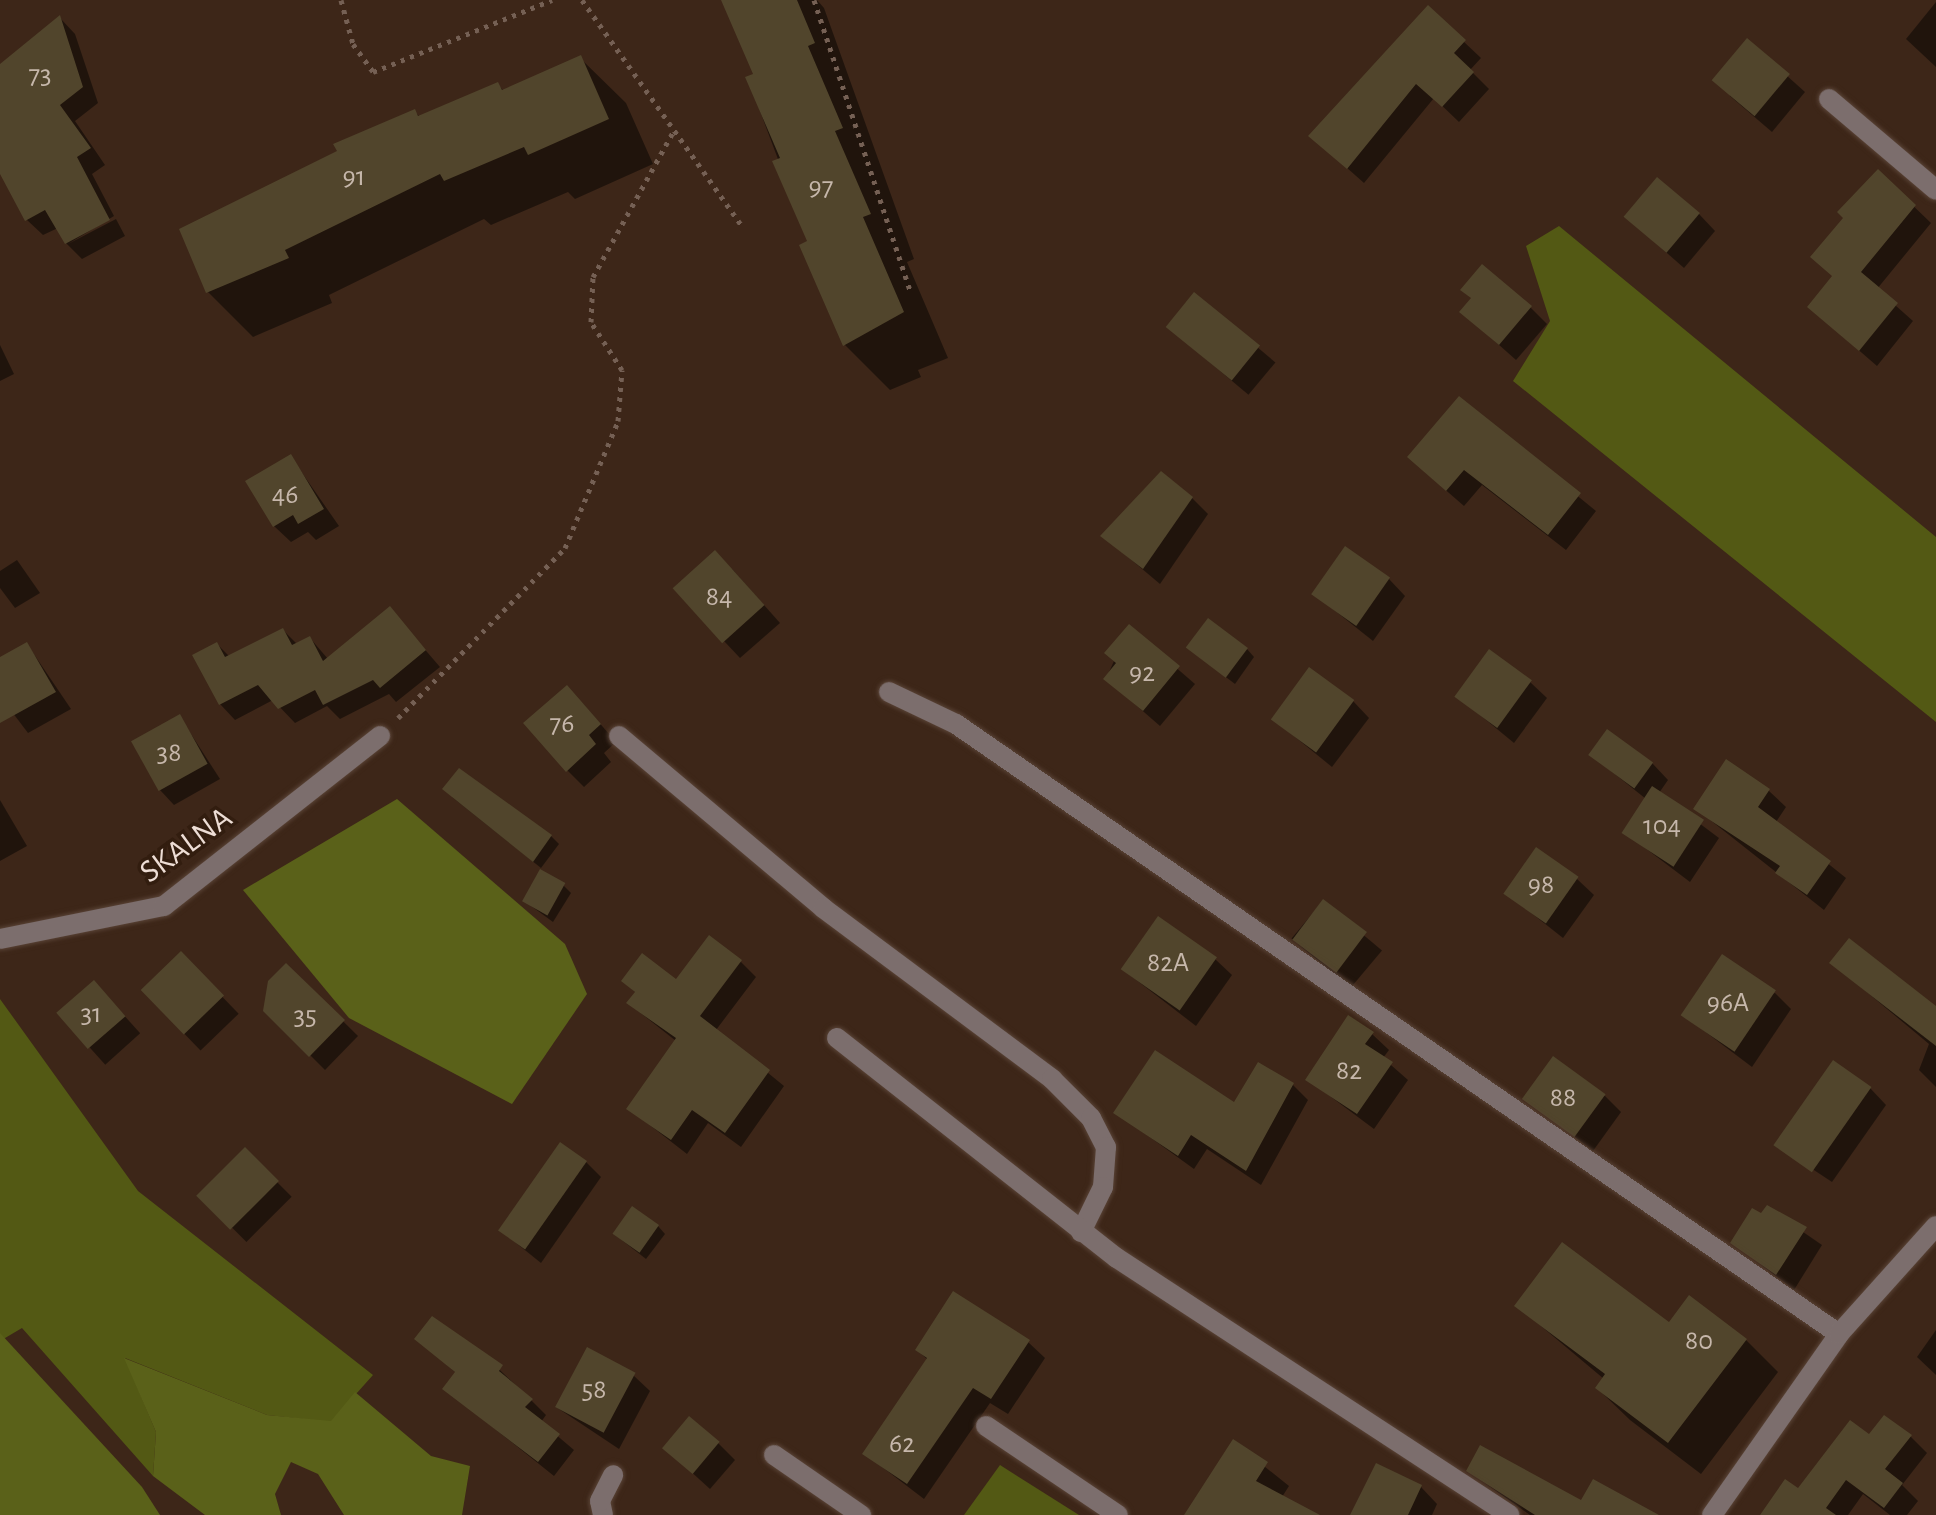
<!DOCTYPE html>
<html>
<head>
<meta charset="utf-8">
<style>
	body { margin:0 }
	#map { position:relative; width:1936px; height:1515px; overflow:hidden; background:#3d2618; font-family:"Alegreya Sans",sans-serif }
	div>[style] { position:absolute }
	.green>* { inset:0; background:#535914 }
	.forest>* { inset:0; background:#5a6119 }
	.shadow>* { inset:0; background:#0007; transform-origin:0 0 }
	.building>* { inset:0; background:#51452c; transform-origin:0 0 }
	.path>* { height:5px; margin-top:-2.5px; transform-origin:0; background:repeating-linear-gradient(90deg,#756054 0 4px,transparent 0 10px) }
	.roads { filter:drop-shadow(0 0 2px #594336) drop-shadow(0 0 2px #594336) }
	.minor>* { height:20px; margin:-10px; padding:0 10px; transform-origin:10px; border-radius:10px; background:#7c6e6d }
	span { translate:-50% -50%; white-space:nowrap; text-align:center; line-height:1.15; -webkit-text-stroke:7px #321d0f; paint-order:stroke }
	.number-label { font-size:28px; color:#c6b7ab }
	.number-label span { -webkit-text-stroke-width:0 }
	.street-label { font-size:32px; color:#edddd5 }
</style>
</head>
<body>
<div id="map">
	<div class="green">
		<i style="clip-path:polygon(1559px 226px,1936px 537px,1936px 722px,1513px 381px,1550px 321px,1526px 246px)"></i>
		<i style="clip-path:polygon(0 999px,138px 1191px,373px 1375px,331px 1422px,267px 1415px,125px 1358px,156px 1432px,153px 1476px,22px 1328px,0 1341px)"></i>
		<i style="clip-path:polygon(1000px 1465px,1079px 1515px,964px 1515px)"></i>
	</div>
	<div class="forest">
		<i style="clip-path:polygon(397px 799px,565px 944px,587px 994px,512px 1104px,349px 1018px,243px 890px)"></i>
		<i style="clip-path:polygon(0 1333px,142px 1487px,160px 1515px,0 1515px)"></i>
		<i style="clip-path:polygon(124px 1358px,267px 1415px,331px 1421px,355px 1392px,431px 1456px,470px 1466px,462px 1515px,344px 1515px,318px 1474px,291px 1462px,275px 1494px,281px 1515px,205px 1515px,153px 1476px,156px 1432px)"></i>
	</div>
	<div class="shadow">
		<i style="clip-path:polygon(723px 0,817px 0,824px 8px,914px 259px,907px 262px,948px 358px,918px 370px,921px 377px,890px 390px,845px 345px,802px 246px,809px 242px,748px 79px,756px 75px)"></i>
		<i style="clip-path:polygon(1936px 2px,1936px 67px,1906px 39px)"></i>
		<i style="clip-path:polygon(1428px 8px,1481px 58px,1470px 70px,1489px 89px,1459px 122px,1434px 98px,1364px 183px,1311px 136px)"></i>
		<i style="clip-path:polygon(60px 18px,75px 34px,98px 103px,75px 121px,105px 165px,92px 174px,114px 216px,68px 244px,116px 219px,125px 236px,82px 259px,66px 243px,58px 228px,43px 235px,27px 220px,0 159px,0 66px)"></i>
		<i style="clip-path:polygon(1747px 40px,1805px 92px,1772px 132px,1730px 96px)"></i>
		<i style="clip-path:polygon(580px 58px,626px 103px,653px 164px,575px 199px,568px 192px,491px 225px,484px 219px,329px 295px,332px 303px,253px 337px,208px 292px,339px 152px,414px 111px,420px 117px,498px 85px,504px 91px)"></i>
		<i style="clip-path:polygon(1878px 172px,1931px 223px,1877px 289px,1913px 321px,1877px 366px,1809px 307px,1834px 278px)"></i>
		<i style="clip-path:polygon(1699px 214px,1715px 231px,1684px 268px,1626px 217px)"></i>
		<i style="left:1195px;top:295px;width:105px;height:42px;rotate:40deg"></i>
		<i style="clip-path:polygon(1473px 299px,1530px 307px,1547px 324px,1516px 360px,1462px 312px)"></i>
		<i style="clip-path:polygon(0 345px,14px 374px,0 381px)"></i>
		<i style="clip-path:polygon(1459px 399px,1596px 511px,1566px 550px,1482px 485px,1464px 506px,1426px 473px)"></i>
		<i style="clip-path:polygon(291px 457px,339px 526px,316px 540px,308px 532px,291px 542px,274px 526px)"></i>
		<i style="clip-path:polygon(1192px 498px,1208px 514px,1160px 584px,1103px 536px)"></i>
		<i style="clip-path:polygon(17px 560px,40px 593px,15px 608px,0 588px,0 571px)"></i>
		<i style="clip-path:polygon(732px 569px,780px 623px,740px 658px,724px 641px)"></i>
		<i style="clip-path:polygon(1389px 579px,1405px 596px,1373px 641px,1314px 594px)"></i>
		<i style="clip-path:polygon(390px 609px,440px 667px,396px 702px,389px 694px,340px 719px,327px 706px,295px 723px,273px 700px,235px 720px,220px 704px,217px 644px,230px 657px,283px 630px,297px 644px,310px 638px,328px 659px)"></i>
		<i style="clip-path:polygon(1129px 627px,1195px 684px,1160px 726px,1106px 679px)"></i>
		<i style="clip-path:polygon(27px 644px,71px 709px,28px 733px,0 696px,0 659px)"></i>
		<i style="clip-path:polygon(1247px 649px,1254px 657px,1235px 684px,1197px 655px)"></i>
		<i style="clip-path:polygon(1530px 682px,1547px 698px,1514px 743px,1457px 696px)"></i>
		<i style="clip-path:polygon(1353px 701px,1369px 718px,1332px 767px,1273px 719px)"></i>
		<i style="clip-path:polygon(583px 704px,616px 742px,604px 753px,611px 762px,584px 787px,567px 770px)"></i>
		<i style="clip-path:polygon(180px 717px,220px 779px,174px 805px,160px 790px)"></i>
		<i style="clip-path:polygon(1591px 755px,1652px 763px,1668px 780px,1659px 793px,1719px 838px,1690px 882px,1624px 832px,1646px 799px)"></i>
		<i style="clip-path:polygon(1726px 762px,1769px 791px,1786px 807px,1776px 822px,1846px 878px,1824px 910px,1695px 808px)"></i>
		<i style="clip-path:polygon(452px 797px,551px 836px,559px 844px,541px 868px)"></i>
		<i style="clip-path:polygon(0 800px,27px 846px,0 861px)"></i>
		<i style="clip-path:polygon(1577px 879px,1594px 895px,1563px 938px,1506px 893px)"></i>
		<i style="clip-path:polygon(563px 885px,571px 893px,553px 922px,523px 900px)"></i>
		<i style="left:1323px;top:901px;width:77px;height:49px;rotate:40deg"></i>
		<i style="left:181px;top:954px;width:83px;height:53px;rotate:46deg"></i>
		<i style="clip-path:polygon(1215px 959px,1232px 975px,1196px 1026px,1122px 969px)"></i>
		<i style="clip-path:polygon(741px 962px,756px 977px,716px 1030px,784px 1086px,741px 1147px,708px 1123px,687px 1154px,629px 1109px,676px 1041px,628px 1003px,636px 993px,623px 981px,676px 981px)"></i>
		<i style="clip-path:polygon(1832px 963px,1936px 1008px,1936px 1087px,1919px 1070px,1929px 1044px)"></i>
		<i style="clip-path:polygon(286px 965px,358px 1036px,325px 1070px,265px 1010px)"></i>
		<i style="left:94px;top:982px;width:69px;height:47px;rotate:48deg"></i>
		<i style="clip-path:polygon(1775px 993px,1791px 1009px,1752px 1067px,1683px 1015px)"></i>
		<i style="clip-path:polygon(1372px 1034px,1389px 1050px,1383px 1058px,1408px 1080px,1374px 1129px,1307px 1079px)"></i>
		<i style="clip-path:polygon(1293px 1085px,1308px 1100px,1261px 1185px,1207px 1149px,1194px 1169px,1115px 1112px,1234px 1105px)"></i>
		<i style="clip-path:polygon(1870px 1088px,1886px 1105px,1832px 1182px,1776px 1145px)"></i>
		<i style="clip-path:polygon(1605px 1096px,1621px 1112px,1593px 1151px,1525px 1099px)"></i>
		<i style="left:245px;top:1150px;width:66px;height:64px;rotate:45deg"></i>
		<i style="clip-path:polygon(586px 1162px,601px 1177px,541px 1263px,500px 1230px)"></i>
		<i style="clip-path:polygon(1768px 1208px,1822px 1245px,1794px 1290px,1732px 1242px)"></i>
		<i style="clip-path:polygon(658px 1226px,665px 1234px,646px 1259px,614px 1234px)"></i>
		<i style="clip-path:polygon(1517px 1306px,1746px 1340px,1778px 1372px,1701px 1474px,1630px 1420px,1597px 1388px,1604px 1379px)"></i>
		<i style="clip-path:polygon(1936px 1330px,1936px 1375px,1917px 1357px)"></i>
		<i style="clip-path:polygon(417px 1338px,476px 1347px,531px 1400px,546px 1415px,541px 1422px,574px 1450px,554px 1476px,445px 1389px,456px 1373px)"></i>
		<i style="clip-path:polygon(1028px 1342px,1045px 1358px,1008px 1414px,990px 1403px,924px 1499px,865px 1454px,928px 1360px,917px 1350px)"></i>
		<i style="clip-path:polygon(633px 1375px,650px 1391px,619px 1449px,556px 1407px)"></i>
		<i style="clip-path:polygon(1870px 1436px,1910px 1436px,1927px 1453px,1902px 1485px,1918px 1501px,1907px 1515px,1890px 1515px,1863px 1494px,1848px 1515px,1763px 1515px)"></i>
		<i style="clip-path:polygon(1234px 1442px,1289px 1486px,1282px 1497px,1316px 1515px,1186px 1515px)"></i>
		<i style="clip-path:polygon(718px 1443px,735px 1460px,710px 1489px,665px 1448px)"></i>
		<i style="clip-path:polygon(1468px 1471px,1582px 1503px,1652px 1515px,1530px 1515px)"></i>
		<i style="clip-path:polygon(1421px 1487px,1437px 1504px,1432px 1515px,1357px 1515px)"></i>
	</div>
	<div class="building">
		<i style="clip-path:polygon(721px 0,797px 0,815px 43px,808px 46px,843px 128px,835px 131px,871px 214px,863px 217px,904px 312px,843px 346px,799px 245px,807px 241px,772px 161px,780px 158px,745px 77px,753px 74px)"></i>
		<i style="clip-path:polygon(1428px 5px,1466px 40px,1454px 53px,1474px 72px,1442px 107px,1416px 84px,1347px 169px,1308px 136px)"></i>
		<i style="clip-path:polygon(60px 15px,83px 87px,60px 105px,91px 148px,77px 157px,110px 220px,65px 244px,45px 210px,25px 221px,0 174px,0 64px)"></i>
		<i style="left:1747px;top:38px;width:56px;height:55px;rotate:40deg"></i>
		<i style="clip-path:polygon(581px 55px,609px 119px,528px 155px,524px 147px,444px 181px,440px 174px,285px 250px,289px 258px,206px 293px,179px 229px,337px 151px,333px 144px,415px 109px,418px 116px,498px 82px,502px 90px)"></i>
		<i style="clip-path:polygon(1878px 169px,1916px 205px,1861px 272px,1898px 303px,1859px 351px,1807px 307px,1832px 276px,1810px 257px,1843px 218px,1837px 212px)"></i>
		<i style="left:1657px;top:177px;width:56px;height:52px;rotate:40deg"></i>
		<i style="clip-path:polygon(1482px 264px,1532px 306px,1499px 345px,1459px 312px,1471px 298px,1460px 290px)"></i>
		<i style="left:1194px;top:292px;width:85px;height:45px;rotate:39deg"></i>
		<i style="clip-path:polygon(1459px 396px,1581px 493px,1548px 535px,1464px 470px,1446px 491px,1407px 457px)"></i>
		<i style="clip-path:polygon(291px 454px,324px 509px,298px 524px,293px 515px,273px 527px,245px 481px)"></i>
		<i style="clip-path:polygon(1161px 471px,1193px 497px,1143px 569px,1100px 536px)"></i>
		<i style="left:1345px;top:546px;width:55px;height:59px;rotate:35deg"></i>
		<i style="left:715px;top:550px;width:74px;height:57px;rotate:48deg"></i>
		<i style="clip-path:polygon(390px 606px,426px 650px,380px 688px,373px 680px,323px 705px,315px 690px,278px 709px,258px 685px,219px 705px,192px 655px,217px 642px,225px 657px,283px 628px,292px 645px,310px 636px,323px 661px)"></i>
		<i style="left:1208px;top:618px;width:50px;height:37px;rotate:37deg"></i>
		<i style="clip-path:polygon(1129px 624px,1180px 666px,1143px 711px,1103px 679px,1116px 663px,1104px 653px)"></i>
		<i style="clip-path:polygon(27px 642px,56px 692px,0 723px,0 657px)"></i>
		<i style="left:1489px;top:649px;width:53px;height:59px;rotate:36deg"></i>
		<i style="left:1309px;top:667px;width:56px;height:65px;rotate:36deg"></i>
		<i style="clip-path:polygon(567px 685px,601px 724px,589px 735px,596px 744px,566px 772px,523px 723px)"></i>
		<i style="left:180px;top:714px;width:57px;height:56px;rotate:61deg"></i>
		<i style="left:1607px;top:729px;width:57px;height:32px;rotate:36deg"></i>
		<i style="clip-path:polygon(1726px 759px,1770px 789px,1758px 807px,1831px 861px,1807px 895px,1775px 873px,1780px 866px,1693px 809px)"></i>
		<i style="clip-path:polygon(459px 768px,552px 835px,533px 862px,442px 789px)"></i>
		<i style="left:1652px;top:786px;width:62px;height:56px;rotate:33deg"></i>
		<i style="left:1536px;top:847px;width:52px;height:57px;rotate:35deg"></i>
		<i style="left:540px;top:869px;width:29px;height:37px;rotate:29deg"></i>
		<i style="left:1323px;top:899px;width:55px;height:51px;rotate:37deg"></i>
		<i style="left:1158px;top:916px;width:72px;height:65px;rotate:35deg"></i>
		<i style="clip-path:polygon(709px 935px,742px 960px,700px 1016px,770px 1070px,725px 1133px,692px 1110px,671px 1140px,626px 1109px,676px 1038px,626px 1003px,635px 992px,621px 981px,642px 953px,676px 979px)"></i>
		<i style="clip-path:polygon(1849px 938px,1936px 1006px,1936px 1046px,1829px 963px)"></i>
		<i style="left:181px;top:951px;width:62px;height:56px;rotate:46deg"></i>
		<i style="left:1722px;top:954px;width:65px;height:74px;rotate:34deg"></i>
		<i style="clip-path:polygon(286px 963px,345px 1020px,309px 1057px,263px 1011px,268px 981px)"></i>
		<i style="left:94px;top:980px;width:48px;height:50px;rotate:49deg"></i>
		<i style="clip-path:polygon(1348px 1015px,1374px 1032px,1365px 1044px,1393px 1062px,1357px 1114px,1305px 1080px)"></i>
		<i style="clip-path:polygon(1155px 1050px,1234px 1102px,1258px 1062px,1294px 1083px,1246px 1171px,1191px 1135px,1178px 1156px,1113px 1113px)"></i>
		<i style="left:1553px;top:1056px;width:65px;height:53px;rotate:36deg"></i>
		<i style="left:1833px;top:1060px;width:47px;height:104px;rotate:35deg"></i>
		<i style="left:560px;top:1142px;width:33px;height:108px;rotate:35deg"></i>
		<i style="left:245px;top:1147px;width:48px;height:69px;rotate:45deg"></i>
		<i style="clip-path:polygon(1767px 1205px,1807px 1227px,1776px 1275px,1730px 1243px,1752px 1208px,1761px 1213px)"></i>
		<i style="left:632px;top:1206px;width:33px;height:34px;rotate:35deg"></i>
		<i style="clip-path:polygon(1562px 1242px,1669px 1322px,1689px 1295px,1747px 1339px,1668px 1443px,1595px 1388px,1605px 1374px,1514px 1306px)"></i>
		<i style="clip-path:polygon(953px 1291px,1030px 1340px,991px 1399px,973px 1388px,907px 1484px,862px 1454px,927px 1358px,915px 1350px)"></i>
		<i style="clip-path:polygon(432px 1316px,503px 1365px,499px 1371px,533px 1399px,525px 1407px,560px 1434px,538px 1462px,442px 1389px,455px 1372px,414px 1339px)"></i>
		<i style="left:587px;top:1347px;width:55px;height:68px;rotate:28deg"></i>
		<i style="clip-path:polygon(1884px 1415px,1912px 1435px,1885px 1469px,1903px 1483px,1884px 1508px,1846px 1480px,1826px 1508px,1836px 1515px,1760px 1515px,1785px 1479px,1798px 1488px,1850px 1420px,1869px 1434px)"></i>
		<i style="left:689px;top:1416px;width:40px;height:42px;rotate:40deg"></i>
		<i style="clip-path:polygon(1233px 1439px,1268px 1462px,1256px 1481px,1320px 1515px,1184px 1515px)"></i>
		<i style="clip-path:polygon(1480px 1445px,1581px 1500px,1593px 1479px,1659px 1515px,1535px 1515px,1466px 1471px)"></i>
		<i style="clip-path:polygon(1376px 1463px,1422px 1485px,1408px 1515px,1350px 1515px)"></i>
	</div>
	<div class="path">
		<i style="left:341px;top:0;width:46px;rotate:74.7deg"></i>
		<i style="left:353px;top:44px;width:34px;rotate:54deg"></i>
		<i style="left:373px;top:72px;width:193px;rotate:-21.9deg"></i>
		<i style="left:582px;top:0;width:277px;rotate:54.7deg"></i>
		<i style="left:814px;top:0;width:306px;rotate:71.7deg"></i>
		<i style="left:398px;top:718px;width:238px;rotate:-45.5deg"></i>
		<i style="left:565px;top:548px;width:138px;rotate:-67.3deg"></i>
		<i style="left:618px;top:421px;width:51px;rotate:-85.5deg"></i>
		<i style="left:622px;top:370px;width:57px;rotate:-122.9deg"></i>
		<i style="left:591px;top:322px;width:45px;rotate:-87.5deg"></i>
		<i style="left:593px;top:277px;width:168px;rotate:-61.1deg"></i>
	</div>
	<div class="roads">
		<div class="minor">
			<i style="left:1829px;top:99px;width:140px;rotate:40.4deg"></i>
			<i style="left:889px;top:692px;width:74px;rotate:25.5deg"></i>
			<i style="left:956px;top:724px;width:1073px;rotate:34.64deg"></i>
			<i style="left:619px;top:736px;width:267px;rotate:40.1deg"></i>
			<i style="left:823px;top:908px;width:286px;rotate:36.7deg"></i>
			<i style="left:1052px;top:1079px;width:55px;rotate:45deg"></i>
			<i style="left:1091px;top:1118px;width:33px;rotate:63deg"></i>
			<i style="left:1106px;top:1147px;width:40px;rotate:94.3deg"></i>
			<i style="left:1103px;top:1187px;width:50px;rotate:116.1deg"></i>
			<i style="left:0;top:939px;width:167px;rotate:-11.4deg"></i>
			<i style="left:164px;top:906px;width:275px;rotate:-38.2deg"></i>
			<i style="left:837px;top:1038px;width:356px;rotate:38.2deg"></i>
			<i style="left:1117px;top:1258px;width:469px;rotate:33.2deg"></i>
			<i style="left:986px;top:1426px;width:159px;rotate:34deg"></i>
			<i style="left:774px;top:1455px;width:106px;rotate:34.6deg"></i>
			<i style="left:603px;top:1515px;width:14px;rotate:-102deg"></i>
			<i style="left:600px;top:1501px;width:29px;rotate:-63deg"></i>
			<i style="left:1712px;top:1515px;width:221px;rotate:-54.9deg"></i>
			<i style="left:1839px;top:1334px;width:145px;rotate:-48.1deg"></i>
		</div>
	</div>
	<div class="number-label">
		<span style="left:40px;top:75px">73</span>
		<span style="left:354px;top:177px">91</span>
		<span style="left:821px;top:187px">97</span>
		<span style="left:285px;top:495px">46</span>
		<span style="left:719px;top:597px">84</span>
		<span style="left:1142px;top:673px">92</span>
		<span style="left:562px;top:724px">76</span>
		<span style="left:169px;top:753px">38</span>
		<span style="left:1662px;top:826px">104</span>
		<span style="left:1541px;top:885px">98</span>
		<span style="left:1168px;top:963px">82A</span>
		<span style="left:1728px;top:1003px">96A</span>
		<span style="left:91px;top:1014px">31</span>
		<span style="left:305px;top:1016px">35</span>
		<span style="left:1349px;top:1071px">82</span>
		<span style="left:1563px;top:1098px">88</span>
		<span style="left:1699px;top:1341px">80</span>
		<span style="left:594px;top:1390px">58</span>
		<span style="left:902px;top:1444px">62</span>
	</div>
	<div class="street-label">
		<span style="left:186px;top:845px;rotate:-36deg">SKALNA</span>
	</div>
</div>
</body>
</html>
